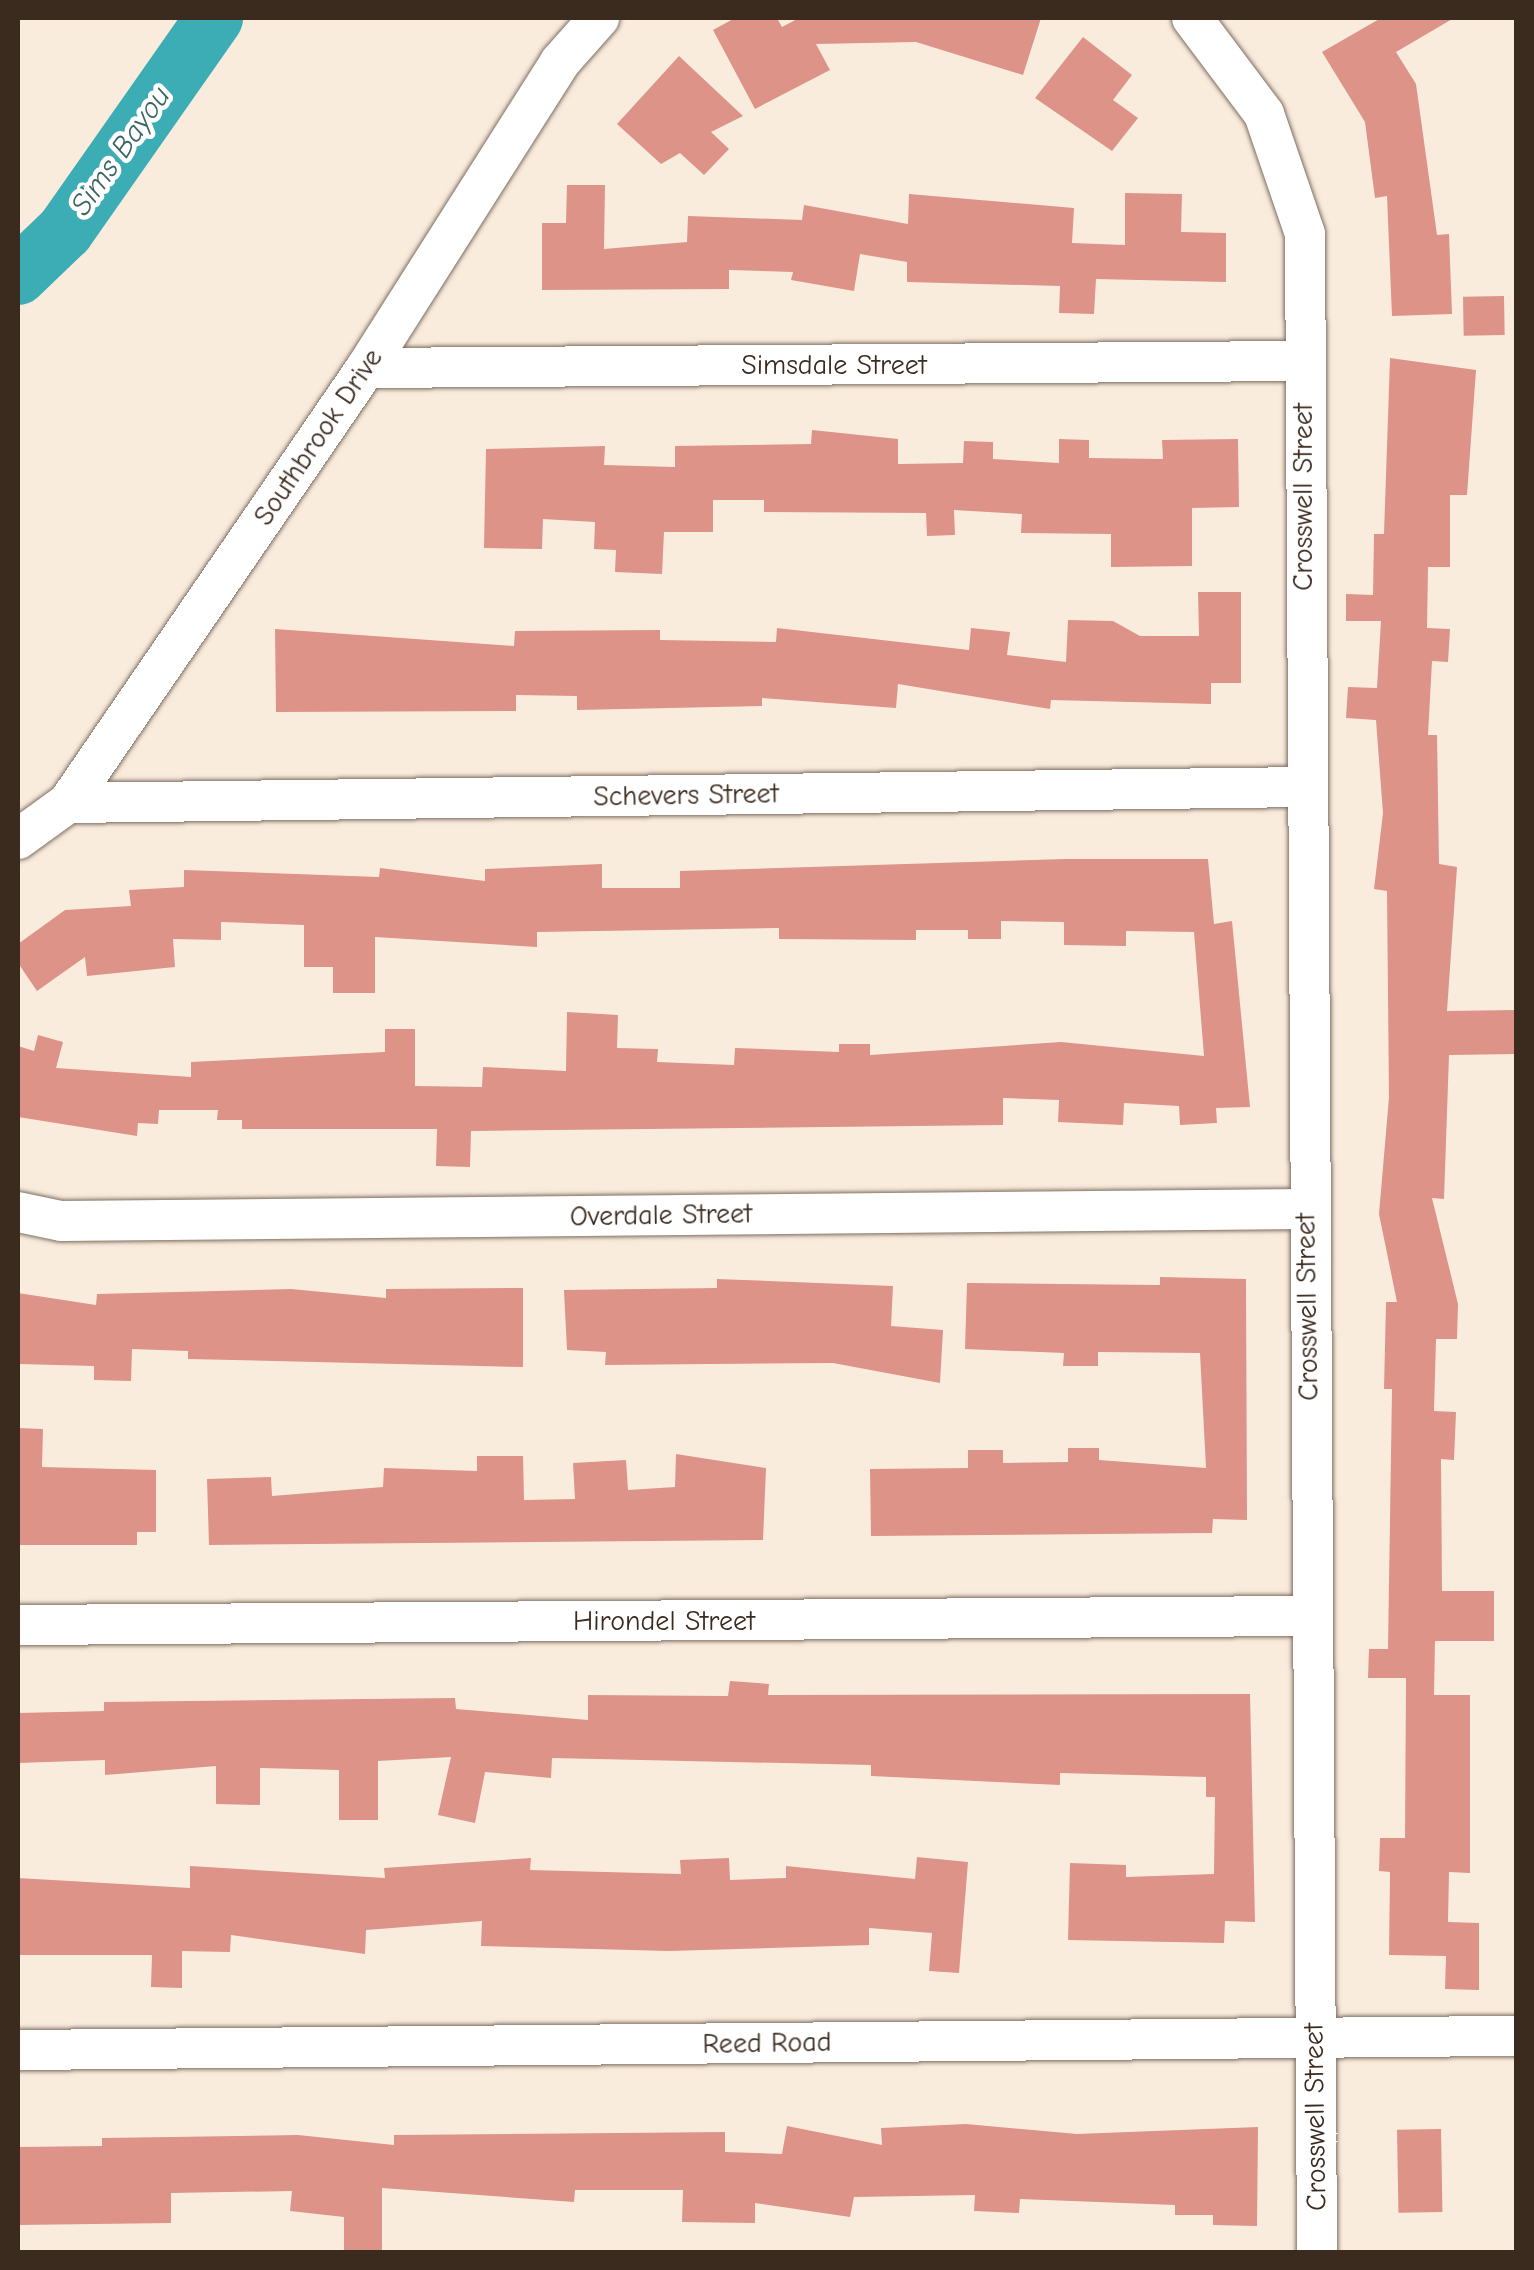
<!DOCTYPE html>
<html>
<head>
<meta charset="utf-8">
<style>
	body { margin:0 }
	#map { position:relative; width:1534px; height:2270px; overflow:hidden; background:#faecdd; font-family:"Comic Neue",sans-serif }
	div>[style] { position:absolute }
	.river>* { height:58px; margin:-29px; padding:0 29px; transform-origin:29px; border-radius:29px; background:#3cadb4 }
	.building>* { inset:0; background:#dd9388; transform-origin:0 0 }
	.roads { filter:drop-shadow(0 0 2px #7e6e61) drop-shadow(0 0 2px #7e6e61) }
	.street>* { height:40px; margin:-20px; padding:0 20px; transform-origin:20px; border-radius:20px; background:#fff }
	span { translate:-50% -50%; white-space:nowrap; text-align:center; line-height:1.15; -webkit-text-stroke:9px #fff; paint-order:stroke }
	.street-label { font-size:28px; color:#3b2a1e }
	.water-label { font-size:30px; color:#3b6562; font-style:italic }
	.frame { position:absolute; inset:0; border:20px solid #3b2a1e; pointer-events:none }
</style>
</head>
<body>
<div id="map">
	<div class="river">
		<i style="left:18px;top:276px;width:65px;rotate:-43.8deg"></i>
		<i style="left:65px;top:231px;width:260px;rotate:-55deg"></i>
	</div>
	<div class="building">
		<i style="clip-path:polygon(735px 18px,777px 18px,782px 27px,799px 18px,1041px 18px,1023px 75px,916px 42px,816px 44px,830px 70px,755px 109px,713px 30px)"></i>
		<i style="clip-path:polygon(1381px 18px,1454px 18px,1396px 52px,1416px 84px,1437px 235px,1449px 234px,1452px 314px,1392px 316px,1387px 196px,1375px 198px,1365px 122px,1322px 52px)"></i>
		<i style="clip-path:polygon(1083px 37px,1132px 75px,1113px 100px,1138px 118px,1112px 151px,1035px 98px)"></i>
		<i style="clip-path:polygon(679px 56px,743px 116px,711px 132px,729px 149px,704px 175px,680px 153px,661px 164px,617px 124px)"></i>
		<i style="clip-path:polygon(567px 185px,605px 185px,604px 249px,687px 242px,688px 216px,802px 220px,804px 205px,908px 224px,909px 194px,1074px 208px,1072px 243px,1125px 245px,1125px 193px,1182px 194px,1181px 232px,1226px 233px,1226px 282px,1096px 279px,1094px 314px,1059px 313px,1060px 286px,907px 282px,907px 262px,860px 254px,854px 291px,791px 280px,793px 272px,729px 270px,729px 289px,542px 290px,542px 223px,566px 223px)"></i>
		<i style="left:1504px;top:296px;width:39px;height:41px;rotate:89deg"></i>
		<i style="clip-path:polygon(1390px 358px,1476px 370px,1467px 495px,1450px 495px,1450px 567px,1428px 567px,1427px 628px,1450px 629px,1448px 662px,1432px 661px,1428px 735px,1437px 735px,1439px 864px,1457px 867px,1447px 1011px,1516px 1010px,1516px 1054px,1449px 1055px,1444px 1199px,1432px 1198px,1458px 1304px,1457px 1339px,1436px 1339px,1434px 1411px,1456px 1412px,1454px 1460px,1441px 1459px,1442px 1591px,1494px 1591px,1494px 1641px,1435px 1641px,1434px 1695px,1470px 1695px,1470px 1873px,1449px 1872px,1448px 1922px,1479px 1923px,1479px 1990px,1445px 1989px,1446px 1956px,1389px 1955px,1390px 1872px,1379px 1871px,1380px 1838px,1405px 1838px,1406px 1678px,1368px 1678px,1369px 1649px,1388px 1649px,1392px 1389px,1384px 1389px,1386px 1302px,1397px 1302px,1379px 1214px,1389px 1097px,1387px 891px,1374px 889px,1383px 813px,1376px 720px,1346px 718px,1348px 687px,1377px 688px,1381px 621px,1346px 621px,1346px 594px,1373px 595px,1374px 534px,1384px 534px)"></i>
		<i style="clip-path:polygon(812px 430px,898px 439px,898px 464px,963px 463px,964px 441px,993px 442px,993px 459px,1059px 463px,1059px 439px,1089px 440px,1089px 458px,1163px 459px,1162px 440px,1238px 439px,1239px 507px,1192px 508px,1192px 566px,1111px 567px,1111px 534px,1021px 533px,1022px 514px,954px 510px,955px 535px,927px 536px,926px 513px,764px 512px,764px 500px,713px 500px,713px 532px,664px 532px,662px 574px,615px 572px,616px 550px,594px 549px,595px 522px,543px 519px,542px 549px,484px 548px,486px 449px,605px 446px,604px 465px,675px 467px,675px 446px,811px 444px)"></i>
		<i style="clip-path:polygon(1198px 592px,1241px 592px,1241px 683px,1211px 683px,1211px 704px,1051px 700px,1050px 709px,898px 684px,896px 708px,762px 698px,762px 706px,577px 710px,577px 696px,516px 695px,516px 711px,276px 712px,275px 629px,514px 646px,515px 631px,660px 630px,660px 640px,776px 642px,777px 628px,969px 650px,971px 628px,1010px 632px,1007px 655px,1066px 662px,1068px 620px,1113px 621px,1140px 636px,1199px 636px)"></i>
		<i style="clip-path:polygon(1065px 859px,1208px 859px,1214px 924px,1232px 921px,1250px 1107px,1216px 1108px,1217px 1123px,1180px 1125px,1179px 1106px,1124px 1103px,1123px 1125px,1058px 1122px,1059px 1100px,1003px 1098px,1003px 1125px,471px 1131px,470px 1167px,436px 1166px,437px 1129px,242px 1129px,242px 1120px,217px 1120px,218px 1110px,159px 1110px,158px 1124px,138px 1123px,137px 1136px,18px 1117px,18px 1046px,34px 1051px,38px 1035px,63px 1042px,56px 1068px,191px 1077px,191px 1062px,385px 1052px,385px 1029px,415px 1029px,415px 1086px,482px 1087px,483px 1067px,566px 1071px,567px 1012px,618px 1015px,617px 1048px,658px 1049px,657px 1062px,734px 1065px,735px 1048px,839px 1052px,839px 1044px,870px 1044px,870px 1055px,1061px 1042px,1204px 1056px,1194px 932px,1126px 931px,1126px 946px,1064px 945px,1064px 922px,1001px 921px,1001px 939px,968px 939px,968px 930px,916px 930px,916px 940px,779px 939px,779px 928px,537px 932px,537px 947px,375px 937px,375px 993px,333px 993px,333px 967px,304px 967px,304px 925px,221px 922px,221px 940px,173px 939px,175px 967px,87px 976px,85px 957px,37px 991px,18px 963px,18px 944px,65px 910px,131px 906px,129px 890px,184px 887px,184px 870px,379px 877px,380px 868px,485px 881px,485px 869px,602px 864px,602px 888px,680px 888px,680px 871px)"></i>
		<i style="clip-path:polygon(1160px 1277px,1246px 1279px,1247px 1520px,1213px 1519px,1212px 1533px,871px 1536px,870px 1469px,968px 1468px,968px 1450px,1003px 1450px,1003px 1463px,1068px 1462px,1068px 1448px,1099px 1448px,1099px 1460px,1206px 1468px,1200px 1353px,1098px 1352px,1098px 1366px,1063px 1366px,1064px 1353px,965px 1349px,967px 1283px,1160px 1285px)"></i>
		<i style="clip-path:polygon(717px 1279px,893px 1286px,891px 1326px,943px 1330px,940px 1383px,833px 1363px,605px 1365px,606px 1352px,567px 1350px,564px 1290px,717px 1288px)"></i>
		<i style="clip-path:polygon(523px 1288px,523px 1367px,188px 1359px,188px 1351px,132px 1349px,131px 1381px,94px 1380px,94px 1366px,18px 1364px,18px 1293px,96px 1305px,97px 1294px,291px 1289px,386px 1298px,386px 1289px)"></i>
		<i style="clip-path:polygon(18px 1428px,43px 1429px,42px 1467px,156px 1470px,156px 1532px,137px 1532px,137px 1545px,18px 1545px)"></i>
		<i style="clip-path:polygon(676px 1454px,766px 1468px,763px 1540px,209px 1545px,207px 1479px,271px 1477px,272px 1496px,383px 1487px,384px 1468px,477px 1471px,477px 1456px,523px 1456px,524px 1500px,575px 1499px,573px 1463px,626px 1460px,628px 1490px,675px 1487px)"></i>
		<i style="clip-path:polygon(730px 1681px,769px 1684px,768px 1695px,1250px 1694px,1255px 1922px,1225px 1921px,1224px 1943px,1068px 1940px,1070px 1863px,1126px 1865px,1126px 1877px,1214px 1874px,1215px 1797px,1206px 1797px,1206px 1777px,1060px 1773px,1060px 1785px,871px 1776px,871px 1765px,552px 1758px,551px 1778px,485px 1772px,475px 1823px,438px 1815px,451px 1757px,378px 1761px,378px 1820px,339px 1820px,339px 1770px,260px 1768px,260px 1805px,216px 1804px,216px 1766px,105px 1775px,105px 1760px,18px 1763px,18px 1713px,104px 1711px,104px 1702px,455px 1698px,456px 1709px,588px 1720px,588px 1695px,728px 1696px)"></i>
		<i style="clip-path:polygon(917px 1857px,968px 1862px,959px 1973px,929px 1971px,932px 1933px,869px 1928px,869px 1945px,669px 1951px,481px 1946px,482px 1921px,366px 1930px,365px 1954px,231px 1935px,230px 1952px,182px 1951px,182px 1988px,151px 1987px,152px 1955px,18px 1955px,18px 1878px,190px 1888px,190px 1866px,385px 1878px,384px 1868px,531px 1858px,530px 1870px,681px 1874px,680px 1860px,729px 1858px,730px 1880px,786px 1878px,786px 1866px,915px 1879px)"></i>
		<i style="clip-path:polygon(966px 2124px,1077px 2134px,1258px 2127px,1257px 2226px,1213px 2225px,1213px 2215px,1175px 2215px,1175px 2205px,1020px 2199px,1019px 2213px,974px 2211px,975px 2195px,854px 2197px,850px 2217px,755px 2203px,755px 2223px,682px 2222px,683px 2190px,575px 2190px,574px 2202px,382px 2188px,382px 2252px,344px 2252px,344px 2217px,290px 2211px,292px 2191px,171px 2193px,171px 2223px,18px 2225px,18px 2147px,102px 2146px,102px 2138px,298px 2135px,394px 2145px,394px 2135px,725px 2132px,725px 2152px,782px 2154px,787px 2126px,882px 2145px,881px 2128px)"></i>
		<i style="left:1441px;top:2129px;width:83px;height:44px;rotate:89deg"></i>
	</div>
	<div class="roads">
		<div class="street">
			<i style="left:1192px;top:18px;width:120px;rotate:53.1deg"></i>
			<i style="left:1264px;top:114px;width:127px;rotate:71.1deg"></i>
			<i style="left:1305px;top:234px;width:2018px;rotate:89.66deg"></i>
			<i style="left:366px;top:368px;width:936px;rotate:-0.43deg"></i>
			<i style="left:68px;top:803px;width:1237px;rotate:-0.74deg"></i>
			<i style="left:18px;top:839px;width:62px;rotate:-35.8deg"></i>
			<i style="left:68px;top:803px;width:527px;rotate:-55.59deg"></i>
			<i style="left:366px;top:368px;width:362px;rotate:-57.6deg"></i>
			<i style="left:560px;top:62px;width:59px;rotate:-48.4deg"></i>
			<i style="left:18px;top:1212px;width:44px;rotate:11.8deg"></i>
			<i style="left:61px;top:1221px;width:1245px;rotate:-0.55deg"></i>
			<i style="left:18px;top:1625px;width:1292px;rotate:-0.4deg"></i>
			<i style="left:18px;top:2050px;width:1498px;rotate:-0.54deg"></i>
		</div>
	</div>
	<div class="street-label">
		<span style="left:834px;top:365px">Simsdale Street</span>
		<span style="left:318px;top:437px;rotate:-56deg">Southbrook Drive</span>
		<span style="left:1303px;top:497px;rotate:-90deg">Crosswell Street</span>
		<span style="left:686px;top:795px;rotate:-1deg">Schevers Street</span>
		<span style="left:661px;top:1215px;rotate:-1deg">Overdale Street</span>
		<span style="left:1307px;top:1307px;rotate:-91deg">Crosswell Street</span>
		<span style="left:664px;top:1621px">Hirondel Street</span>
		<span style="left:767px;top:2043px;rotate:-1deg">Reed Road</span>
		<span style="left:1315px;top:2117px;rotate:-91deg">Crosswell Street</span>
	</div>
	<div class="water-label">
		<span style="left:121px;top:151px;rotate:-55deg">Sims Bayou</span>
	</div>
	<div class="frame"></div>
</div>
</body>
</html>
